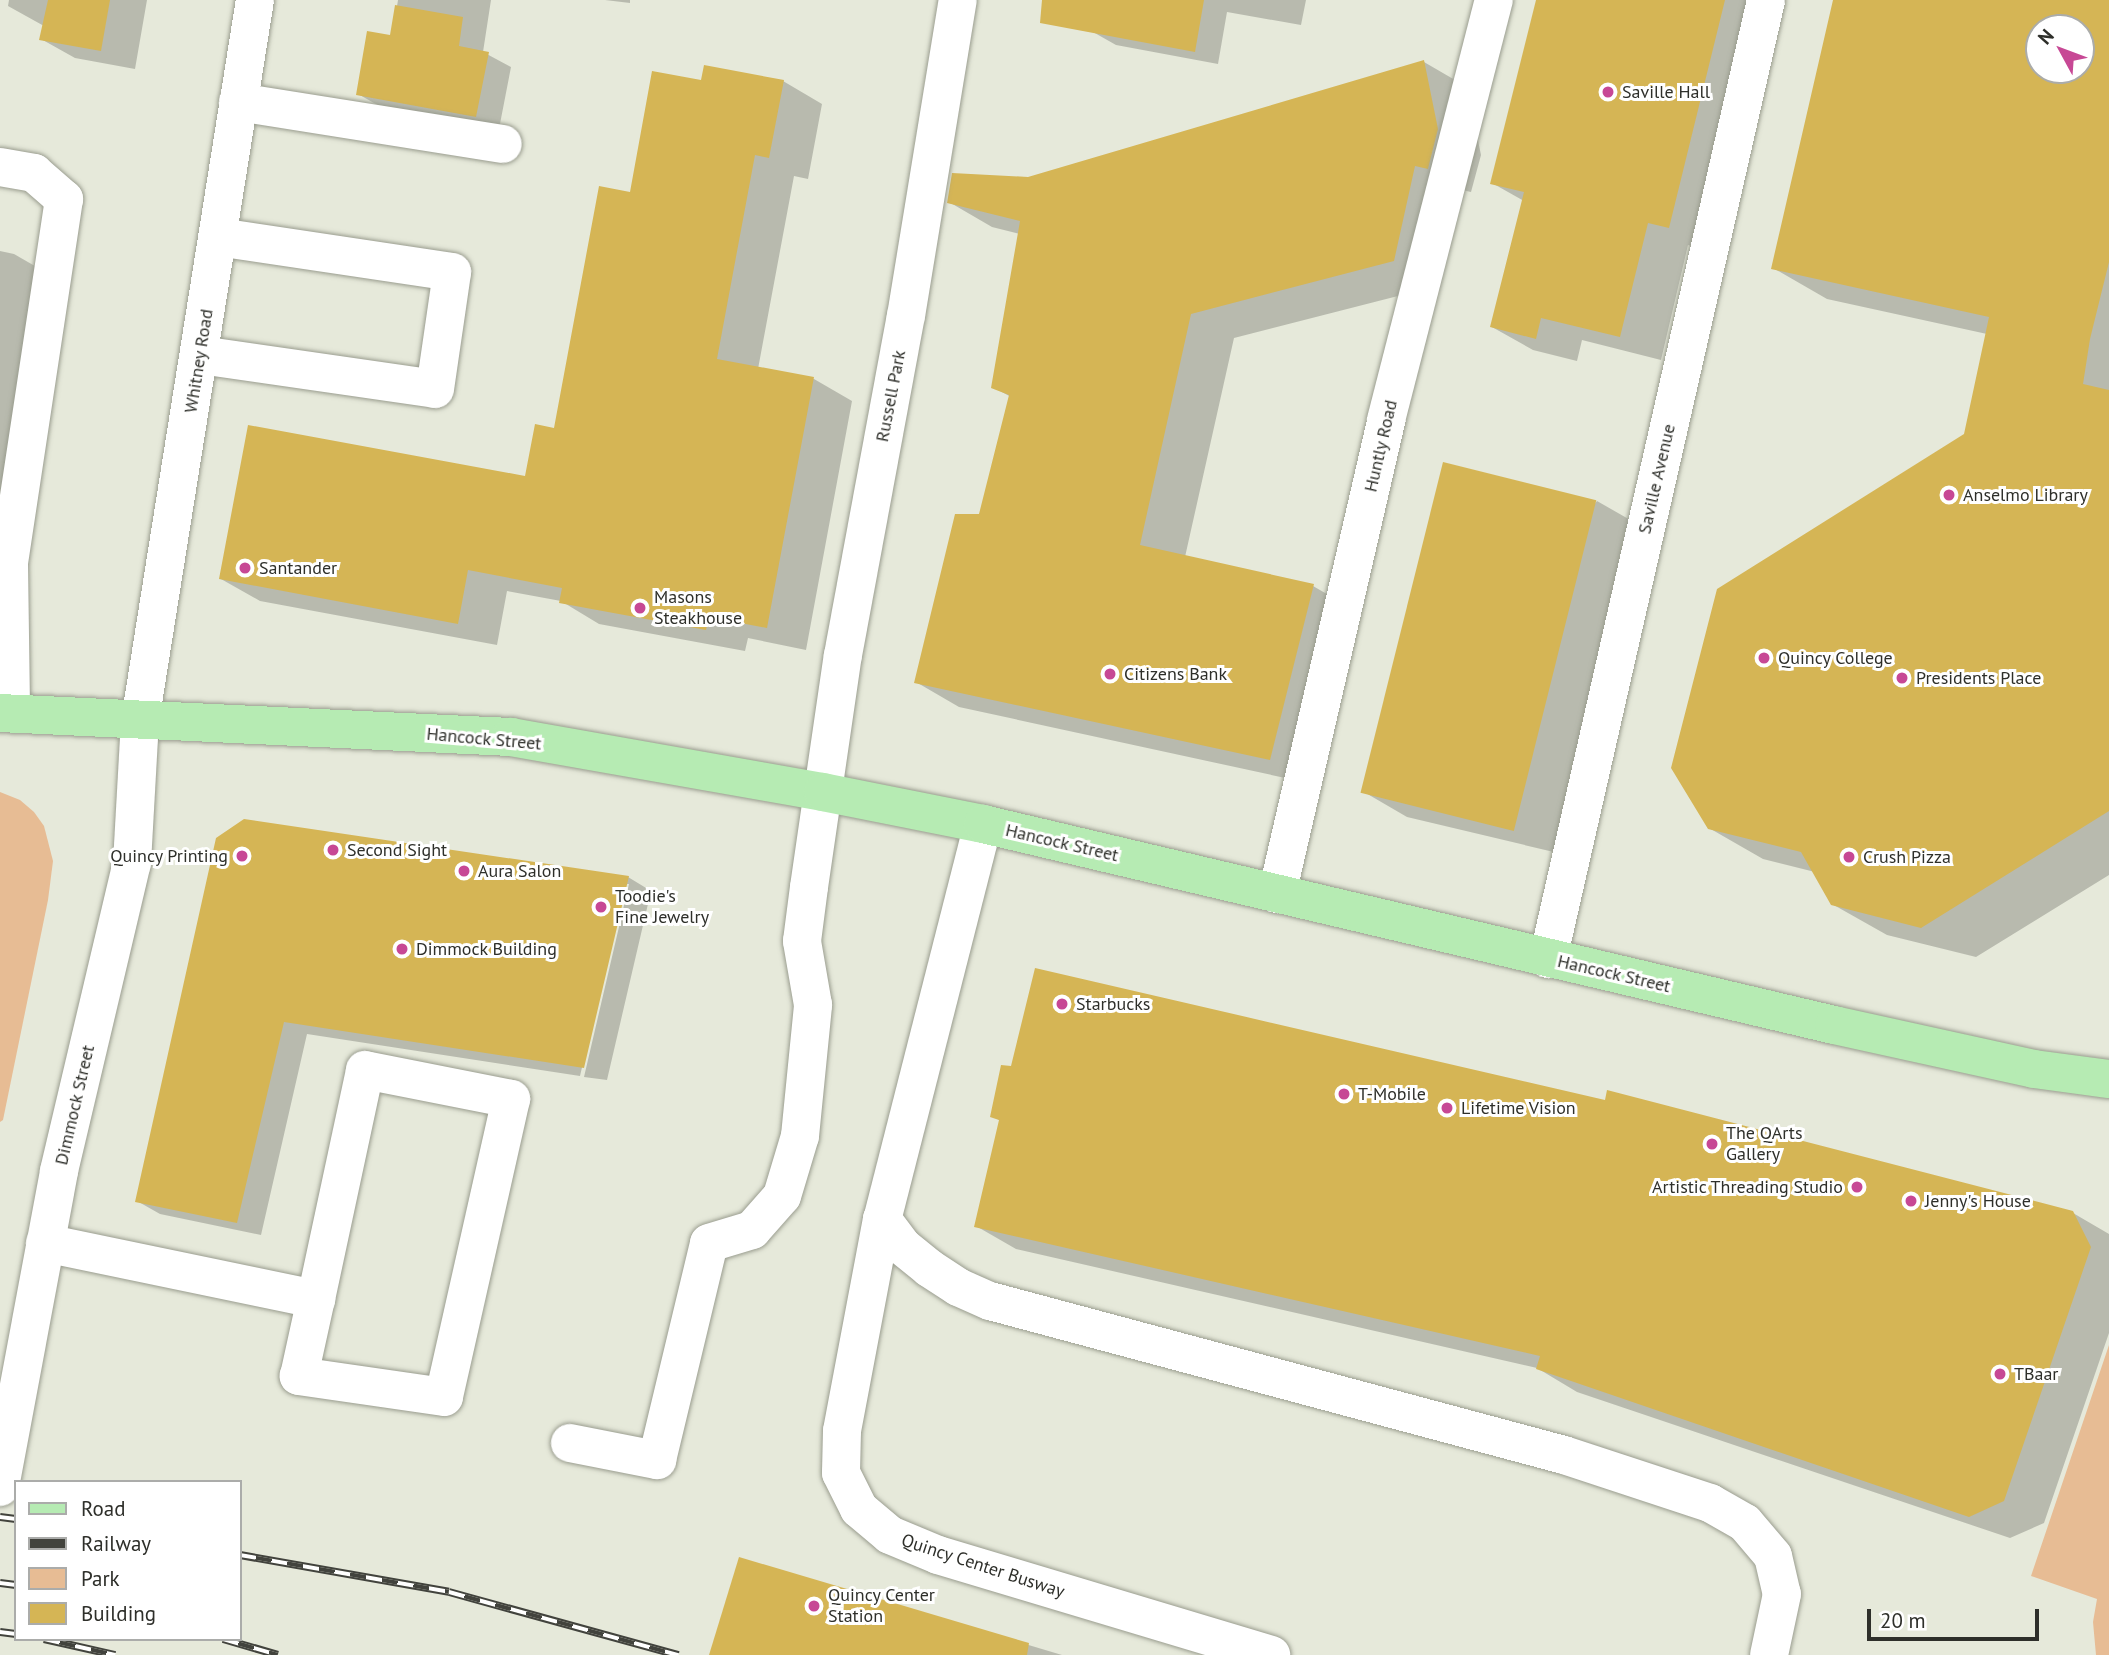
<!DOCTYPE html>
<html>
<head>
<meta charset="utf-8">
<style>
	body { margin:0 }
	#map { position:relative; width:2109px; height:1655px; overflow:hidden; background:#e6e9da; font-family:"PT Sans",sans-serif }
	div>[style] { position:absolute }
	.green>* { inset:0; background:#e7bc94 }
	.shadow>* { inset:0; background:#0003 }
	.building>* { inset:0; background:#d5b555; transform-origin:0 0 }
	.roads { filter:drop-shadow(0 0 2px #9a9d8f) drop-shadow(0 0 2px #9a9d8f) }
	.minor>* { height:38px; margin:-19px; padding:0 19px; transform-origin:19px; border-radius:19px; background:#fff }
	.major>* { height:38px; margin:-19px; padding:0 19px; transform-origin:19px; border-radius:19px; background:#b6ebb3 }
	.rail>* { height:8px; margin-top:-4px; transform-origin:0; background:repeating-linear-gradient(90deg,#fff 0 16px,#42433d 0 32px); box-sizing:border-box; border-block:2px solid #42433d }
	.dots>* { width:19px; height:19px; translate:-50% -50%; box-sizing:border-box; border:4px solid #fff; border-radius:50% }
	span { translate:-50% -50%; white-space:nowrap; text-align:center; line-height:1.15; -webkit-text-stroke:6px #fff; paint-order:stroke }
	.poi-label { font-size:18px; color:#2e2f2a }
	.left { translate:0 -50%; text-align:left }
	.right { translate:-100% -50%; text-align:right }
	.street-label { font-size:18px; color:#2e2f2a }
	.legend { position:absolute; left:14px; top:1480px; width:228px; height:161px; box-sizing:border-box; background:#fff; border:2px solid #abacaa; margin:0; padding:9px 12px; list-style:none; font-size:21px; color:#2e2f2a }
	.legend li { display:flex; align-items:center; gap:14px; height:35px }
	.legend b { width:35px; border:2px solid #abacaa }
	.north { position:absolute; left:2025px; top:14px; width:70px; height:70px; box-sizing:border-box; background:#fff; border:2px solid #abacaa; border-radius:50%; rotate:311deg; font-size:19px; font-weight:700; line-height:28px; text-align:center; color:#2e2f2a }
	.north::after { content:''; display:block; margin:auto; width:24px; height:32px; background:#c74895; clip-path:polygon(50% 0,100% 100%,50% 72%,0 100%) }
	.scale { position:absolute; left:1867px; top:1609px; width:172px; height:32px; box-sizing:border-box; border:4px solid #2e2f2a; border-top:0; padding-left:9px; font-size:21px; line-height:24px; white-space:nowrap; color:#2e2f2a; -webkit-text-stroke:5px #fff; paint-order:stroke }
</style>
</head>
<body>
<div id="map">
	<div class="green">
		<i style="clip-path:polygon(0 792px,20px 800px,34px 812px,44px 826px,53px 861px,48px 900px,3px 1120px,0 1122px)"></i>
		<i style="clip-path:polygon(2109px 1345px,2109px 1655px,2096px 1655px,2093px 1622px,2097px 1599px,2031px 1576px)"></i>
	</div>
	<div class="shadow">
		<i style="clip-path:polygon(9px 0,147px 0,135px 69px,75px 58px,41px 39px,44px 26px,8px 6px)"></i>
		<i style="clip-path:polygon(398px 0,491px 0,483px 52px,511px 67px,499px 129px,381px 107px,358px 94px,392px 37px)"></i>
		<i style="clip-path:polygon(605px 0,630px 0,630px 3px)"></i>
		<i style="clip-path:polygon(1099px 0,1306px 0,1301px 25px,1227px 12px,1218px 64px,1116px 45px,1093px 32px)"></i>
		<i style="clip-path:polygon(1537px 0,1771px 0,1710px 250px,1688px 245px,1661px 360px,1582px 340px,1577px 361px,1533px 350px,1492px 327px,1524px 201px,1492px 183px)"></i>
		<i style="clip-path:polygon(evenodd,1835px 0,2109px 0,2109px 875px,1976px 957px,1887px 935px,1832px 904px,1815px 872px,1763px 859px,1709px 828px,1966px 435px,1987px 334px,1827px 299px,1773px 268px,1835px 0,2039px 28px,2081px 28px,2081px 70px,2039px 70px,2039px 28px)"></i>
		<i style="clip-path:polygon(1424px 62px,1467px 87px,1481px 155px,1471px 192px,1458px 189px,1437px 286px,1234px 338px,1185px 557px,1313px 586px,1356px 611px,1313px 784px,959px 707px,916px 682px,980px 516px,1011px 397px,993px 387px,1020px 234px,992px 227px,949px 202px)"></i>
		<i style="clip-path:polygon(783px 81px,822px 104px,808px 179px,794px 176px,758px 369px,814px 379px,852px 401px,806px 650px,748px 638px,745px 651px,599px 624px,561px 601px,507px 591px,497px 645px,260px 601px,221px 579px,526px 478px,555px 430px,631px 194px,703px 82px)"></i>
		<i style="clip-path:polygon(0 251px,14px 254px,47px 273px,0 528px)"></i>
		<i style="clip-path:polygon(1597px 501px,1639px 525px,1558px 853px,1407px 817px,1364px 792px)"></i>
		<i style="clip-path:polygon(218px 839px,628px 877px,651px 891px,607px 1080px,584px 1077px,629px 884px,625px 884px,580px 1076px,307px 1034px,261px 1235px,160px 1214px,137px 1201px)"></i>
		<i style="clip-path:polygon(992px 1116px,2073px 1213px,2109px 1234px,2109px 1333px,2044px 1523px,2010px 1538px,1577px 1392px,1537px 1368px,1016px 1249px,976px 1226px,1001px 1121px)"></i>
		<i style="clip-path:polygon(740px 1559px,1062px 1655px,711px 1655px)"></i>
	</div>
	<div class="building">
		<i style="clip-path:polygon(48px 0,110px 0,101px 51px,39px 40px)"></i>
		<i style="clip-path:polygon(1042px 0,1204px 0,1195px 52px,1040px 23px)"></i>
		<i style="clip-path:polygon(1536px 0,1725px 0,1669px 228px,1648px 223px,1620px 337px,1541px 318px,1536px 339px,1490px 327px,1524px 192px,1490px 184px)"></i>
		<i style="clip-path:polygon(evenodd,1833px 0,2109px 0,2109px 262px,2090px 339px,2083px 384px,2109px 390px,2109px 811px,1921px 928px,1831px 905px,1801px 852px,1708px 829px,1671px 768px,1717px 589px,1964px 434px,1989px 317px,1771px 269px,1833px 0,2039px 28px,2081px 28px,2081px 70px,2039px 70px,2039px 28px)"></i>
		<i style="clip-path:polygon(395px 5px,463px 17px,459px 46px,489px 52px,476px 117px,356px 95px,367px 31px,390px 35px)"></i>
		<i style="clip-path:polygon(1424px 60px,1438px 129px,1428px 169px,1415px 166px,1394px 261px,1191px 314px,1140px 545px,1314px 584px,1270px 760px,914px 683px,955px 514px,979px 514px,1009px 395px,991px 388px,1020px 221px,947px 203px,952px 173px,1028px 177px)"></i>
		<i style="clip-path:polygon(704px 65px,784px 80px,769px 158px,755px 155px,717px 359px,814px 377px,767px 628px,709px 617px,706px 630px,559px 603px,562px 588px,468px 570px,458px 624px,219px 579px,248px 425px,525px 476px,535px 424px,554px 428px,599px 186px,630px 192px,652px 71px,701px 80px)"></i>
		<i style="left:1443px;top:462px;width:158px;height:341px;rotate:14deg"></i>
		<i style="clip-path:polygon(244px 819px,629px 876px,584px 1068px,284px 1022px,237px 1223px,135px 1202px,216px 838px)"></i>
		<i style="clip-path:polygon(1035px 968px,1605px 1100px,1607px 1090px,2073px 1211px,2091px 1247px,2004px 1501px,1969px 1517px,1536px 1369px,1540px 1356px,974px 1227px,999px 1120px,990px 1117px,1001px 1065px,1011px 1066px)"></i>
		<i style="clip-path:polygon(739px 1557px,1029px 1643px,1027px 1655px,709px 1655px)"></i>
	</div>
	<div class="roads">
		<div class="minor">
			<i style="left:238px;top:102px;width:268px;rotate:9deg"></i>
			<i style="left:0;top:167px;width:35px;rotate:10deg"></i>
			<i style="left:34px;top:173px;width:40px;rotate:41deg"></i>
			<i style="left:64px;top:199px;width:369px;rotate:98.6deg"></i>
			<i style="left:9px;top:564px;width:149px;rotate:89.2deg"></i>
			<i style="left:200px;top:355px;width:237px;rotate:8.2deg"></i>
			<i style="left:435px;top:389px;width:118px;rotate:-81.7deg"></i>
			<i style="left:452px;top:272px;width:237px;rotate:-171.5deg"></i>
			<i style="left:983px;top:824px;width:408px;rotate:104.3deg"></i>
			<i style="left:882px;top:1219px;width:216px;rotate:100.7deg"></i>
			<i style="left:842px;top:1431px;width:42px;rotate:91.4deg"></i>
			<i style="left:841px;top:1473px;width:40px;rotate:63.4deg"></i>
			<i style="left:859px;top:1509px;width:40px;rotate:40deg"></i>
			<i style="left:890px;top:1535px;width:52px;rotate:22.6deg"></i>
			<i style="left:938px;top:1555px;width:348px;rotate:16.7deg"></i>
			<i style="left:1277px;top:894px;width:486px;rotate:-77deg"></i>
			<i style="left:1386px;top:420px;width:434px;rotate:-75.6deg"></i>
			<i style="left:1548px;top:959px;width:983px;rotate:-77.19deg"></i>
			<i style="left:882px;top:1219px;width:34px;rotate:53deg"></i>
			<i style="left:902px;top:1246px;width:35px;rotate:39deg"></i>
			<i style="left:929px;top:1268px;width:35px;rotate:33deg"></i>
			<i style="left:958px;top:1287px;width:35px;rotate:24deg"></i>
			<i style="left:990px;top:1301px;width:594px;rotate:15.02deg"></i>
			<i style="left:1564px;top:1455px;width:154px;rotate:18.2deg"></i>
			<i style="left:1710px;top:1503px;width:40px;rotate:29.7deg"></i>
			<i style="left:1745px;top:1523px;width:43px;rotate:49.7deg"></i>
			<i style="left:1773px;top:1556px;width:39px;rotate:77deg"></i>
			<i style="left:1782px;top:1594px;width:62px;rotate:102deg"></i>
			<i style="left:45px;top:1243px;width:277px;rotate:11.7deg"></i>
			<i style="left:316px;top:1299px;width:234px;rotate:-77.9deg"></i>
			<i style="left:365px;top:1070px;width:149px;rotate:11.2deg"></i>
			<i style="left:511px;top:1099px;width:305px;rotate:102.7deg"></i>
			<i style="left:444px;top:1397px;width:147px;rotate:-171.8deg"></i>
			<i style="left:299px;top:1376px;width:79px;rotate:-77.6deg"></i>
			<i style="left:570px;top:1443px;width:89px;rotate:11.1deg"></i>
			<i style="left:657px;top:1460px;width:223px;rotate:-76.5deg"></i>
			<i style="left:709px;top:1243px;width:45px;rotate:-16.8deg"></i>
			<i style="left:752px;top:1230px;width:45px;rotate:-48.6deg"></i>
			<i style="left:782px;top:1196px;width:63px;rotate:-73.3deg"></i>
			<i style="left:800px;top:1136px;width:132px;rotate:-84.3deg"></i>
			<i style="left:813px;top:1005px;width:65px;rotate:-99.8deg"></i>
			<i style="left:802px;top:941px;width:54px;rotate:-82.6deg"></i>
			<i style="left:809px;top:887px;width:234px;rotate:-81.7deg"></i>
			<i style="left:843px;top:655px;width:345px;rotate:-79.5deg"></i>
			<i style="left:906px;top:316px;width:320px;rotate:-80.7deg"></i>
			<i style="left:0;top:1487px;width:321px;rotate:-79.4deg"></i>
			<i style="left:59px;top:1171px;width:317px;rotate:-76.7deg"></i>
			<i style="left:132px;top:863px;width:142px;rotate:-86.8deg"></i>
			<i style="left:140px;top:721px;width:730px;rotate:-80.94deg"></i>
		</div>
		<div class="major">
			<i style="left:0;top:713px;width:512px;rotate:2.69deg"></i>
			<i style="left:511px;top:737px;width:317px;rotate:10deg"></i>
			<i style="left:823px;top:792px;width:163px;rotate:11.3deg"></i>
			<i style="left:983px;top:824px;width:874px;rotate:13.29deg"></i>
			<i style="left:1834px;top:1025px;width:205px;rotate:12.4deg"></i>
			<i style="left:2034px;top:1069px;width:76px;rotate:7.6deg"></i>
		</div>
	</div>
	<div class="rail">
		<i style="left:0;top:1517px;width:16px;rotate:7deg"></i>
		<i style="left:240px;top:1555px;width:212px;rotate:10deg"></i>
		<i style="left:449px;top:1592px;width:238px;rotate:15.4deg"></i>
		<i style="left:0;top:1583px;width:16px;rotate:7deg"></i>
		<i style="left:0;top:1632px;width:16px;rotate:7deg"></i>
		<i style="left:44px;top:1639px;width:73px;rotate:12.7deg"></i>
		<i style="left:223px;top:1639px;width:57px;rotate:16.2deg"></i>
	</div>
	<div class="dots">
		<i style="left:1608px;top:92px;background:#c74895"></i>
		<i style="left:1949px;top:495px;background:#c74895"></i>
		<i style="left:245px;top:568px;background:#c74895"></i>
		<i style="left:640px;top:608px;background:#c74895"></i>
		<i style="left:1764px;top:658px;background:#c74895"></i>
		<i style="left:1110px;top:674px;background:#c74895"></i>
		<i style="left:1902px;top:678px;background:#c74895"></i>
		<i style="left:333px;top:850px;background:#c74895"></i>
		<i style="left:242px;top:856px;background:#c74895"></i>
		<i style="left:1849px;top:857px;background:#c74895"></i>
		<i style="left:464px;top:871px;background:#c74895"></i>
		<i style="left:601px;top:907px;background:#c74895"></i>
		<i style="left:402px;top:949px;background:#c74895"></i>
		<i style="left:1062px;top:1004px;background:#c74895"></i>
		<i style="left:1344px;top:1094px;background:#c74895"></i>
		<i style="left:1447px;top:1108px;background:#c74895"></i>
		<i style="left:1712px;top:1144px;background:#c74895"></i>
		<i style="left:1857px;top:1187px;background:#c74895"></i>
		<i style="left:1911px;top:1201px;background:#c74895"></i>
		<i style="left:2000px;top:1374px;background:#c74895"></i>
		<i style="left:814px;top:1606px;background:#c74895"></i>
	</div>
	<div class="poi-label">
		<span class="left" style="left:1622px;top:92px">Saville Hall</span>
		<span class="left" style="left:1963px;top:495px">Anselmo Library</span>
		<span class="left" style="left:259px;top:568px">Santander</span>
		<span class="left" style="left:654px;top:608px">Masons<br>Steakhouse</span>
		<span class="left" style="left:1778px;top:658px">Quincy College</span>
		<span class="left" style="left:1124px;top:674px">Citizens Bank</span>
		<span class="left" style="left:1916px;top:678px">Presidents Place</span>
		<span class="left" style="left:347px;top:850px">Second Sight</span>
		<span class="right" style="left:228px;top:856px">Quincy Printing</span>
		<span class="left" style="left:1863px;top:857px">Crush Pizza</span>
		<span class="left" style="left:478px;top:871px">Aura Salon</span>
		<span class="left" style="left:615px;top:907px">Toodie's<br>Fine Jewelry</span>
		<span class="left" style="left:416px;top:949px">Dimmock Building</span>
		<span class="left" style="left:1076px;top:1004px">Starbucks</span>
		<span class="left" style="left:1358px;top:1094px">T-Mobile</span>
		<span class="left" style="left:1461px;top:1108px">Lifetime Vision</span>
		<span class="left" style="left:1726px;top:1144px">The QArts<br>Gallery</span>
		<span class="right" style="left:1843px;top:1187px">Artistic Threading Studio</span>
		<span class="left" style="left:1925px;top:1201px">Jenny's House</span>
		<span class="left" style="left:2014px;top:1374px">TBaar</span>
		<span class="left" style="left:828px;top:1606px">Quincy Center<br>Station</span>
	</div>
	<div class="street-label">
		<span style="left:199px;top:361px;rotate:-81deg">Whitney Road</span>
		<span style="left:891px;top:396px;rotate:-79deg">Russell Park</span>
		<span style="left:1381px;top:446px;rotate:-77deg">Huntly Road</span>
		<span style="left:1657px;top:479px;rotate:-77deg">Saville Avenue</span>
		<span style="left:484px;top:739px;rotate:5deg">Hancock Street</span>
		<span style="left:1062px;top:843px;rotate:13deg">Hancock Street</span>
		<span style="left:1614px;top:974px;rotate:13deg">Hancock Street</span>
		<span style="left:75px;top:1105px;rotate:-77deg">Dimmock Street</span>
		<span style="left:983px;top:1566px;rotate:18deg">Quincy Center Busway</span>
	</div>
	<ul class="legend">
	<li><b style="height:9px;background:#b6ebb3"></b>Road</li>
	<li><b style="height:9px;background:#42433d"></b>Railway</li>
	<li><b style="height:19px;background:#e7bc94"></b>Park</li>
	<li><b style="height:19px;background:#d5b555"></b>Building</li>
	</ul>
	<div class="north">N</div>
	<div class="scale">20 m</div>
</div>
</body>
</html>
